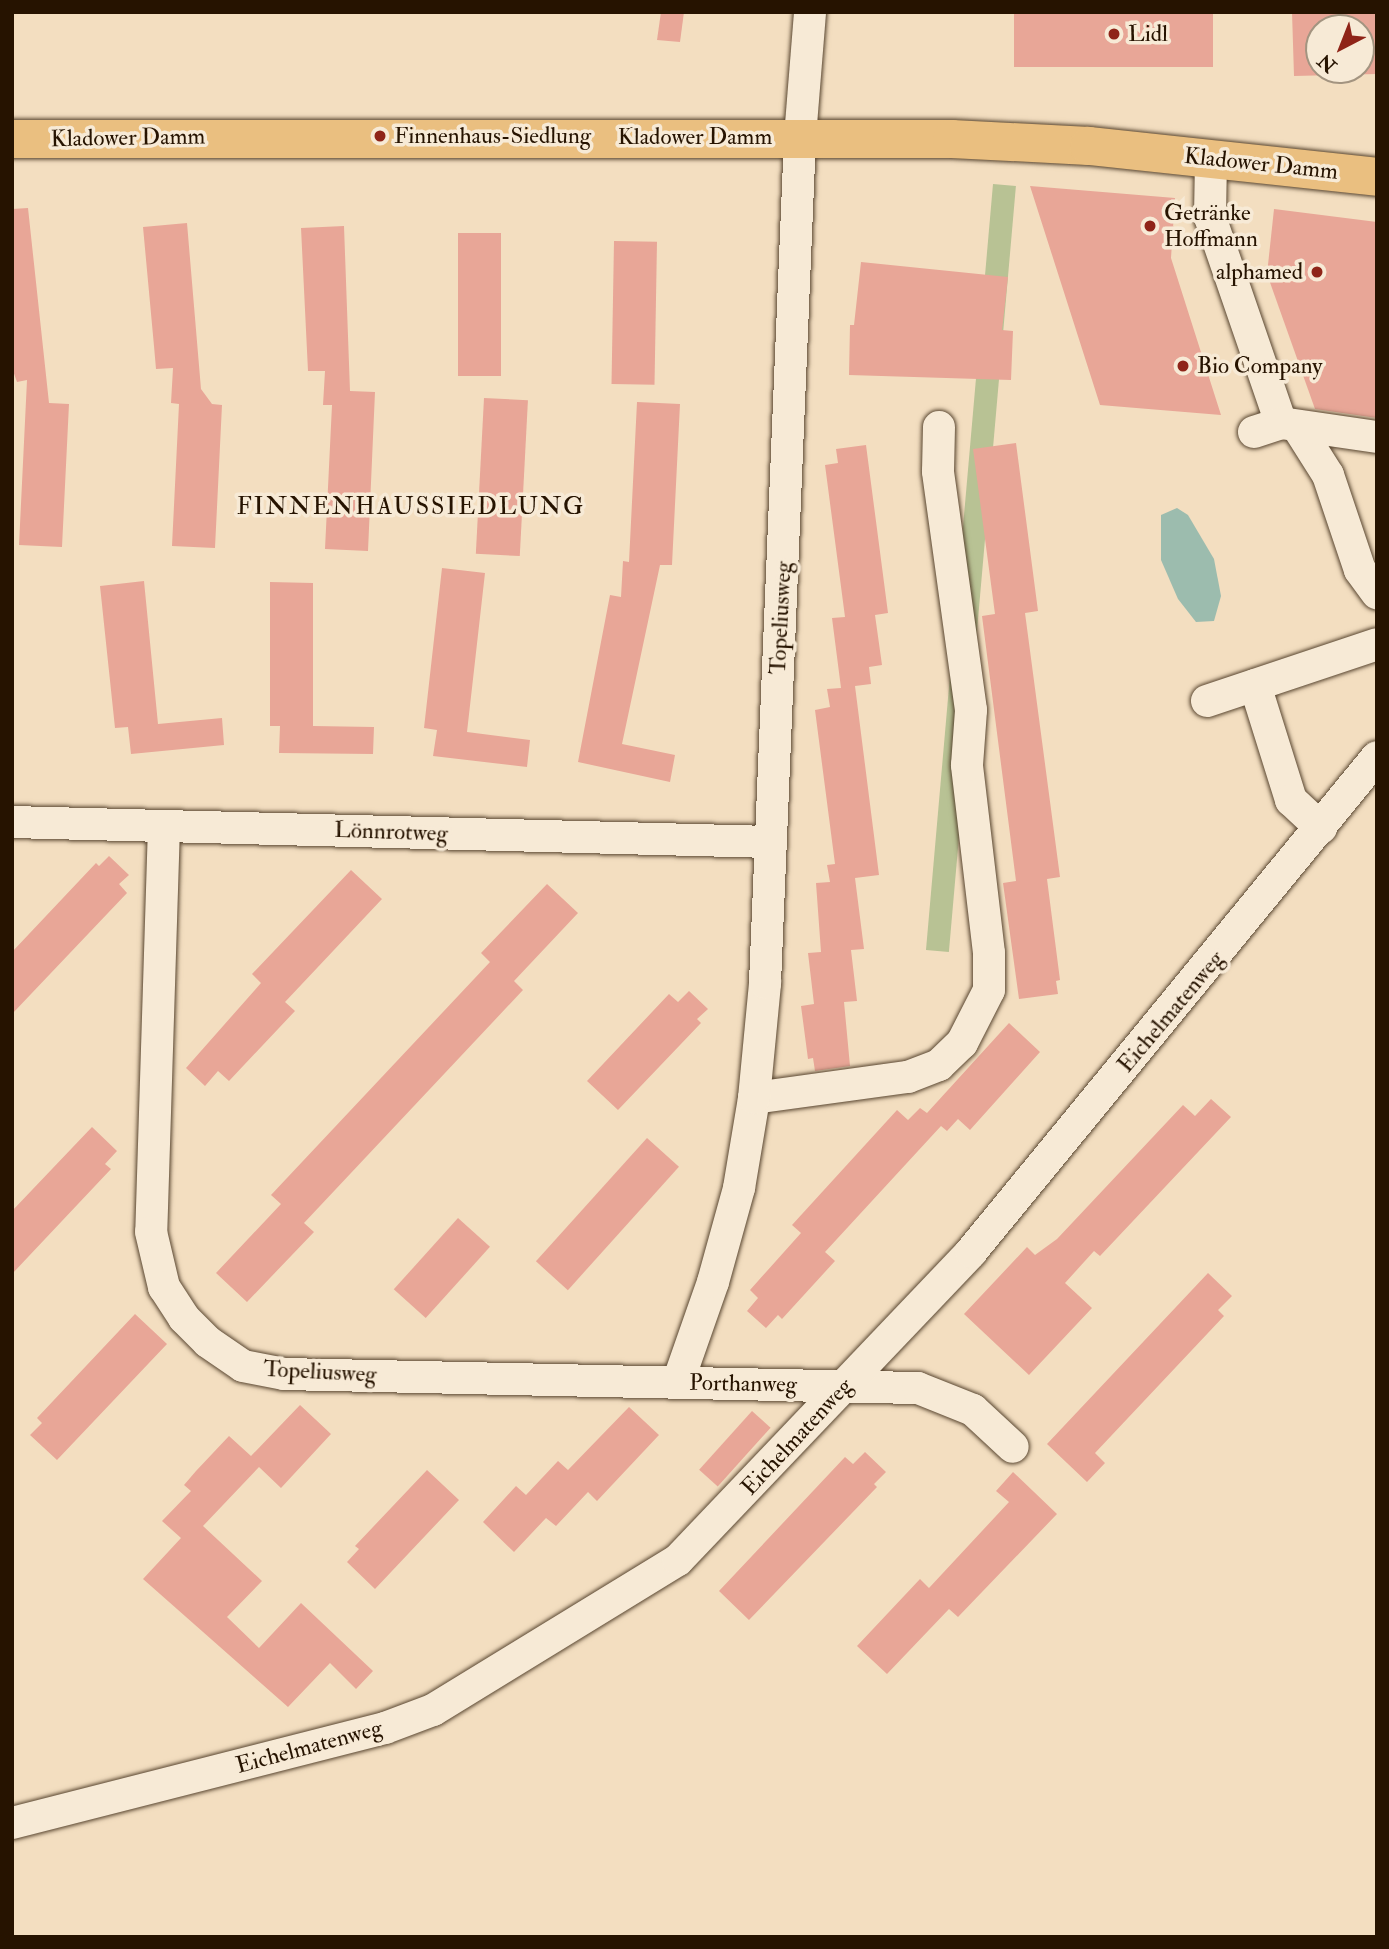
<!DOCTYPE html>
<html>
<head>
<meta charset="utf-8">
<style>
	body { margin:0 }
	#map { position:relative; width:1389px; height:1949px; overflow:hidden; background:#f3dec0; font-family:"IM FELL Double Pica",serif }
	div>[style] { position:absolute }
	.green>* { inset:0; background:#b8c294; transform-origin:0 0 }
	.water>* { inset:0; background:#9cbcae }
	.building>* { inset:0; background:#e8a697; transform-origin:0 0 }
	.roads { filter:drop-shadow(0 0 2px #594630) drop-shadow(0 0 2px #594630) }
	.minor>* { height:32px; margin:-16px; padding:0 16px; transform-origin:16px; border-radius:16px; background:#f7ead6 }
	.major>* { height:38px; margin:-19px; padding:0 19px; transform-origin:19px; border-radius:19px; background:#eabf80 }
	.dots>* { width:19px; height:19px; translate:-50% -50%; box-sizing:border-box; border:4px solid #f7ead6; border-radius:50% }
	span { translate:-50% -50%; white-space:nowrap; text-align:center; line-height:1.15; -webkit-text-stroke:7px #f7ead6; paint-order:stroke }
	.poi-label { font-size:23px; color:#261300 }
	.left { translate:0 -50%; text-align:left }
	.right { translate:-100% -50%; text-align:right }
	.street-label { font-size:23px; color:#261300 }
	.neighbourhood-label { font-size:24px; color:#261300; letter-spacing:2px }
	.frame { position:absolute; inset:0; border:14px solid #261300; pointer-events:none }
	.north { position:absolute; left:1305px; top:14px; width:70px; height:70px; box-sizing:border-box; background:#f7ead6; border:2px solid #a39480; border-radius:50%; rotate:222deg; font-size:19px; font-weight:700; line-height:28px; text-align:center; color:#261300 }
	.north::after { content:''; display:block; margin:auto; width:24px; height:32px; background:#8f2418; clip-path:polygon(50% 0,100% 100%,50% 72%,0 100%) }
</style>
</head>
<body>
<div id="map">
	<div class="green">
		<i style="left:993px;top:184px;width:23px;height:769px;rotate:5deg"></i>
	</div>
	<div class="water">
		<i style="clip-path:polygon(1177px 508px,1188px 515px,1214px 559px,1221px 596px,1214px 621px,1196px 622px,1178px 599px,1161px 560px,1161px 515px)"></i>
	</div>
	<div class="building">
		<i style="clip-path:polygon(661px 12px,684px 12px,680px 42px,657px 40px)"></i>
		<i style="left:1014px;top:12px;width:199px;height:55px"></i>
		<i style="clip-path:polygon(evenodd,1292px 12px,1377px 12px,1377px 74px,1294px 76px,1292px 12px,1319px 28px,1361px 28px,1361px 70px,1319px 70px,1319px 28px)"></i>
		<i style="clip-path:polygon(1030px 186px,1175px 198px,1171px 258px,1221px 415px,1100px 405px)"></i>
		<i style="clip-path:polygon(28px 208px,49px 403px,69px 404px,62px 547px,19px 545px,27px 380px,17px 382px,12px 368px,12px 209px)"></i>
		<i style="clip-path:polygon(1274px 209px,1377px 222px,1377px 418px,1315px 409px,1267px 274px)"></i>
		<i style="clip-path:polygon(187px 223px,201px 389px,212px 404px,222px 405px,215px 548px,172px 546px,179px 404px,171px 403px,173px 368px,156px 369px,154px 346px,143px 227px)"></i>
		<i style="clip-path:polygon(344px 226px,350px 391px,375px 392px,368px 551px,325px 549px,332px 405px,323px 405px,325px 371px,308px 371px,301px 228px)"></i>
		<i style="left:458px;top:233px;width:43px;height:143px"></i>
		<i style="left:614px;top:241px;width:43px;height:143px;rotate:1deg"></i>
		<i style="clip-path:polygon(861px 262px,1008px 277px,1002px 330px,1013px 331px,1011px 380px,849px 375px,850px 325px,854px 325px)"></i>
		<i style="left:484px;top:398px;width:44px;height:156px;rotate:3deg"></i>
		<i style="clip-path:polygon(637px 402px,680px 404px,672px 565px,660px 565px,622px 744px,675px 755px,670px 782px,578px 762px,610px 595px,621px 597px,623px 561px,629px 562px)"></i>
		<i style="clip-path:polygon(1016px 443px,1038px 611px,1025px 613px,1060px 877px,1047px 879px,1060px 980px,1056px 981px,1058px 994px,1019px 999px,1003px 883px,1016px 881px,982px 616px,995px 614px,973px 449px)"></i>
		<i style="clip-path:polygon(866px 445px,888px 613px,875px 615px,882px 665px,869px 667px,871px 684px,855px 686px,879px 875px,855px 878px,864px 949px,851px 950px,857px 1001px,844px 1002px,850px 1066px,815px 1071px,813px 1058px,808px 1059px,801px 1006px,814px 1004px,808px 953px,821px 952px,816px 883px,830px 882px,827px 865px,835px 864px,815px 710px,830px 707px,827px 689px,841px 688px,832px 618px,845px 617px,825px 465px,838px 463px,836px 449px)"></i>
		<i style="clip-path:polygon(442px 568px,485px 573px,467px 732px,530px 740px,527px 767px,433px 756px,437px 730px,424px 728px)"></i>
		<i style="clip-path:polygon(144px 581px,158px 724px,222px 718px,224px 745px,131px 754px,128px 727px,115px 728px,100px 586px)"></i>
		<i style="clip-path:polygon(270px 582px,313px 583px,313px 726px,374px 727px,373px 754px,279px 753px,280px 726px,270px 726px)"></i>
		<i style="clip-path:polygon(109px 856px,129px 875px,119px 884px,127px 893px,12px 1014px,12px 952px,96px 863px,99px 866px)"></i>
		<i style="clip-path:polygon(351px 870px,382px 899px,285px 1002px,295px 1011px,229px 1081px,218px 1071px,205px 1086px,186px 1068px,261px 983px,252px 974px)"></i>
		<i style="clip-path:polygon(547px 884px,578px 913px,514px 981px,523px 990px,304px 1223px,314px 1232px,247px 1302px,216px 1273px,281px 1204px,271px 1195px,490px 962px,481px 953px)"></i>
		<i style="clip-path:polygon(689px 991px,708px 1009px,697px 1019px,701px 1023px,618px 1110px,587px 1081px,669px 994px,678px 1002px)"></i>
		<i style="clip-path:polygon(1009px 1023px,1040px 1052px,970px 1130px,958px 1119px,947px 1131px,941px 1126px,825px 1252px,835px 1261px,782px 1319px,778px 1315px,766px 1328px,747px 1311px,758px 1298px,750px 1290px,801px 1233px,792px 1225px,897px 1110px,908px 1120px,920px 1108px,927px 1113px)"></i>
		<i style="clip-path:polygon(1211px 1099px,1231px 1117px,1100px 1256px,1094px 1251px,1065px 1283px,1092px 1308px,1029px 1375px,964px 1314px,1027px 1247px,1035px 1255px,1057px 1239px,1183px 1105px,1195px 1116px)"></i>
		<i style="clip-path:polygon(92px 1127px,117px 1151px,105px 1164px,111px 1169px,12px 1274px,12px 1211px)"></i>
		<i style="left:647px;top:1138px;width:43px;height:166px;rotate:42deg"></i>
		<i style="left:458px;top:1218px;width:43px;height:96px;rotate:42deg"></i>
		<i style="clip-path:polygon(1208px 1273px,1232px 1296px,1218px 1310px,1224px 1316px,1095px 1453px,1105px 1463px,1087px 1482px,1047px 1444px)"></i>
		<i style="clip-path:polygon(135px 1314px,167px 1344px,57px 1460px,30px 1435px,42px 1423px,37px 1418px)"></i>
		<i style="clip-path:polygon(300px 1405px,331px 1434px,281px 1488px,259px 1467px,203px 1526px,262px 1581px,227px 1617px,259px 1648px,301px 1603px,373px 1671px,356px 1689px,330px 1663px,288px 1707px,143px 1579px,181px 1538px,162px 1521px,191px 1491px,184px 1485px,196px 1471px,229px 1436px,251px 1456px)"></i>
		<i style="clip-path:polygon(629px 1407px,659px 1435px,597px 1501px,588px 1492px,556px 1526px,546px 1518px,514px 1552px,483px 1522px,516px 1486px,526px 1495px,558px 1461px,568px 1470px)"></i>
		<i style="left:752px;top:1411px;width:25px;height:79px;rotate:42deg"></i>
		<i style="clip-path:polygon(865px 1452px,886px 1472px,874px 1484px,877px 1487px,749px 1620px,719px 1591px,845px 1457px,853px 1464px)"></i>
		<i style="clip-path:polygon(427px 1470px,459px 1500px,375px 1589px,347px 1562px,359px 1549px,355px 1546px)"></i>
		<i style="clip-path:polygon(1013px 1472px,1057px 1514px,958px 1617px,949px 1609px,887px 1674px,857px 1646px,920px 1579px,929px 1588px,1009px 1502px,996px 1491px)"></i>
	</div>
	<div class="roads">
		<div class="minor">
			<i style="left:1211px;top:159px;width:58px;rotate:91deg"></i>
			<i style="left:1210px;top:217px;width:218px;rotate:71deg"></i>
			<i style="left:1297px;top:426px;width:58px;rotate:57.7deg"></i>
			<i style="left:1328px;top:475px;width:100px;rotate:71.4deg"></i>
			<i style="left:1360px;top:570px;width:29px;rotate:54deg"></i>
			<i style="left:1254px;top:432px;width:28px;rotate:-18deg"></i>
			<i style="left:1281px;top:423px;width:97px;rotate:8.3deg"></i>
			<i style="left:1255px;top:685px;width:121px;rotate:72.6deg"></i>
			<i style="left:1291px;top:800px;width:41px;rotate:43deg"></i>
			<i style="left:1207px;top:701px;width:179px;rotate:-18.5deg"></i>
			<i style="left:12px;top:822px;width:758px;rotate:1.51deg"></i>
			<i style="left:164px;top:826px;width:406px;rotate:91.8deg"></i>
			<i style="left:151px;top:1232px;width:57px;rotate:76.7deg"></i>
			<i style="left:164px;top:1287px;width:37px;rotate:57deg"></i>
			<i style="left:184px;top:1318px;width:34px;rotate:45deg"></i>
			<i style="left:208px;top:1342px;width:42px;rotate:34.4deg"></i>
			<i style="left:243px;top:1366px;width:42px;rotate:11deg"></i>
			<i style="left:284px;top:1374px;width:634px;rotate:1.27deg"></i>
			<i style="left:918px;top:1388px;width:59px;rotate:21.8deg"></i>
			<i style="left:973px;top:1410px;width:54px;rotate:42.8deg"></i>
			<i style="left:754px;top:1098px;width:155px;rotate:-7.8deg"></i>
			<i style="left:908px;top:1077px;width:33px;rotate:-21deg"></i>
			<i style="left:939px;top:1065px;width:32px;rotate:-44deg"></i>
			<i style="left:962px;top:1043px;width:59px;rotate:-63deg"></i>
			<i style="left:989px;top:990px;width:37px;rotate:-90deg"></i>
			<i style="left:989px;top:953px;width:189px;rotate:-96.7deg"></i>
			<i style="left:967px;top:765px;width:55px;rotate:-85.8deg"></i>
			<i style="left:971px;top:710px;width:241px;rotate:-97.9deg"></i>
			<i style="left:938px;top:471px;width:44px;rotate:-88.7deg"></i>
			<i style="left:678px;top:1382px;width:106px;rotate:-70.7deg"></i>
			<i style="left:713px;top:1282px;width:98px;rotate:-74.5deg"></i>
			<i style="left:739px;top:1188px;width:91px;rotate:-80.5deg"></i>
			<i style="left:754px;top:1098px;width:116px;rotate:-84.5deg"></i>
			<i style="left:765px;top:983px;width:847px;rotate:-87.63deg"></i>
			<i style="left:800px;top:137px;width:125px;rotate:-85.4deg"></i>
			<i style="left:12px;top:1823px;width:385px;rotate:-14.3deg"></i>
			<i style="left:385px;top:1728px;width:51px;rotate:-20.6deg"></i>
			<i style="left:433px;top:1710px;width:287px;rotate:-31.5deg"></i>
			<i style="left:678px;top:1560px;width:425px;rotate:-46.4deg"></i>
			<i style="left:971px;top:1252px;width:640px;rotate:-50.64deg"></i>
		</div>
		<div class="major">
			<i style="left:12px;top:139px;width:940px"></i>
			<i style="left:952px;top:139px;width:137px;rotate:2.9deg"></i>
			<i style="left:1089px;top:146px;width:290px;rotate:6.1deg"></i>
		</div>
	</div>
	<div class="dots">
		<i style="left:1114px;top:34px;background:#8f2418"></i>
		<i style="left:380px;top:136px;background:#8f2418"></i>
		<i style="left:1150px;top:226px;background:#8f2418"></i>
		<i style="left:1317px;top:272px;background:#8f2418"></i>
		<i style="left:1183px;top:366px;background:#8f2418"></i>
	</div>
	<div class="poi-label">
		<span class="left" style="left:1128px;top:34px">Lidl</span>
		<span class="left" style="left:394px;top:136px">Finnenhaus-Siedlung</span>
		<span class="left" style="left:1164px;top:226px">Getränke<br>Hoffmann</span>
		<span class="right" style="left:1303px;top:272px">alphamed</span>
		<span class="left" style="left:1197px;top:366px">Bio Company</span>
	</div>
	<div class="street-label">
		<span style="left:695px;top:137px">Kladower Damm</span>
		<span style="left:128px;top:138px;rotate:-1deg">Kladower Damm</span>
		<span style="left:1261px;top:164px;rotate:6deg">Kladower Damm</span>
		<span style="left:781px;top:618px;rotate:-87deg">Topeliusweg</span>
		<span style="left:391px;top:832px;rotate:2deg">Lönnrotweg</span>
		<span style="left:1171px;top:1012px;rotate:-50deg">Eichelmatenweg</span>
		<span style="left:320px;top:1372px;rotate:3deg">Topeliusweg</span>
		<span style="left:743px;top:1384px;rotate:1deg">Porthanweg</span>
		<span style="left:797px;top:1437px;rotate:-47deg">Eichelmatenweg</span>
		<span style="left:309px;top:1747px;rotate:-15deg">Eichelmatenweg</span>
	</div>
	<div class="neighbourhood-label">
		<span style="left:411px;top:507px">FINNENHAUSSIEDLUNG</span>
	</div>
	<div class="frame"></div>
	<div class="north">N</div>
</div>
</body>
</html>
